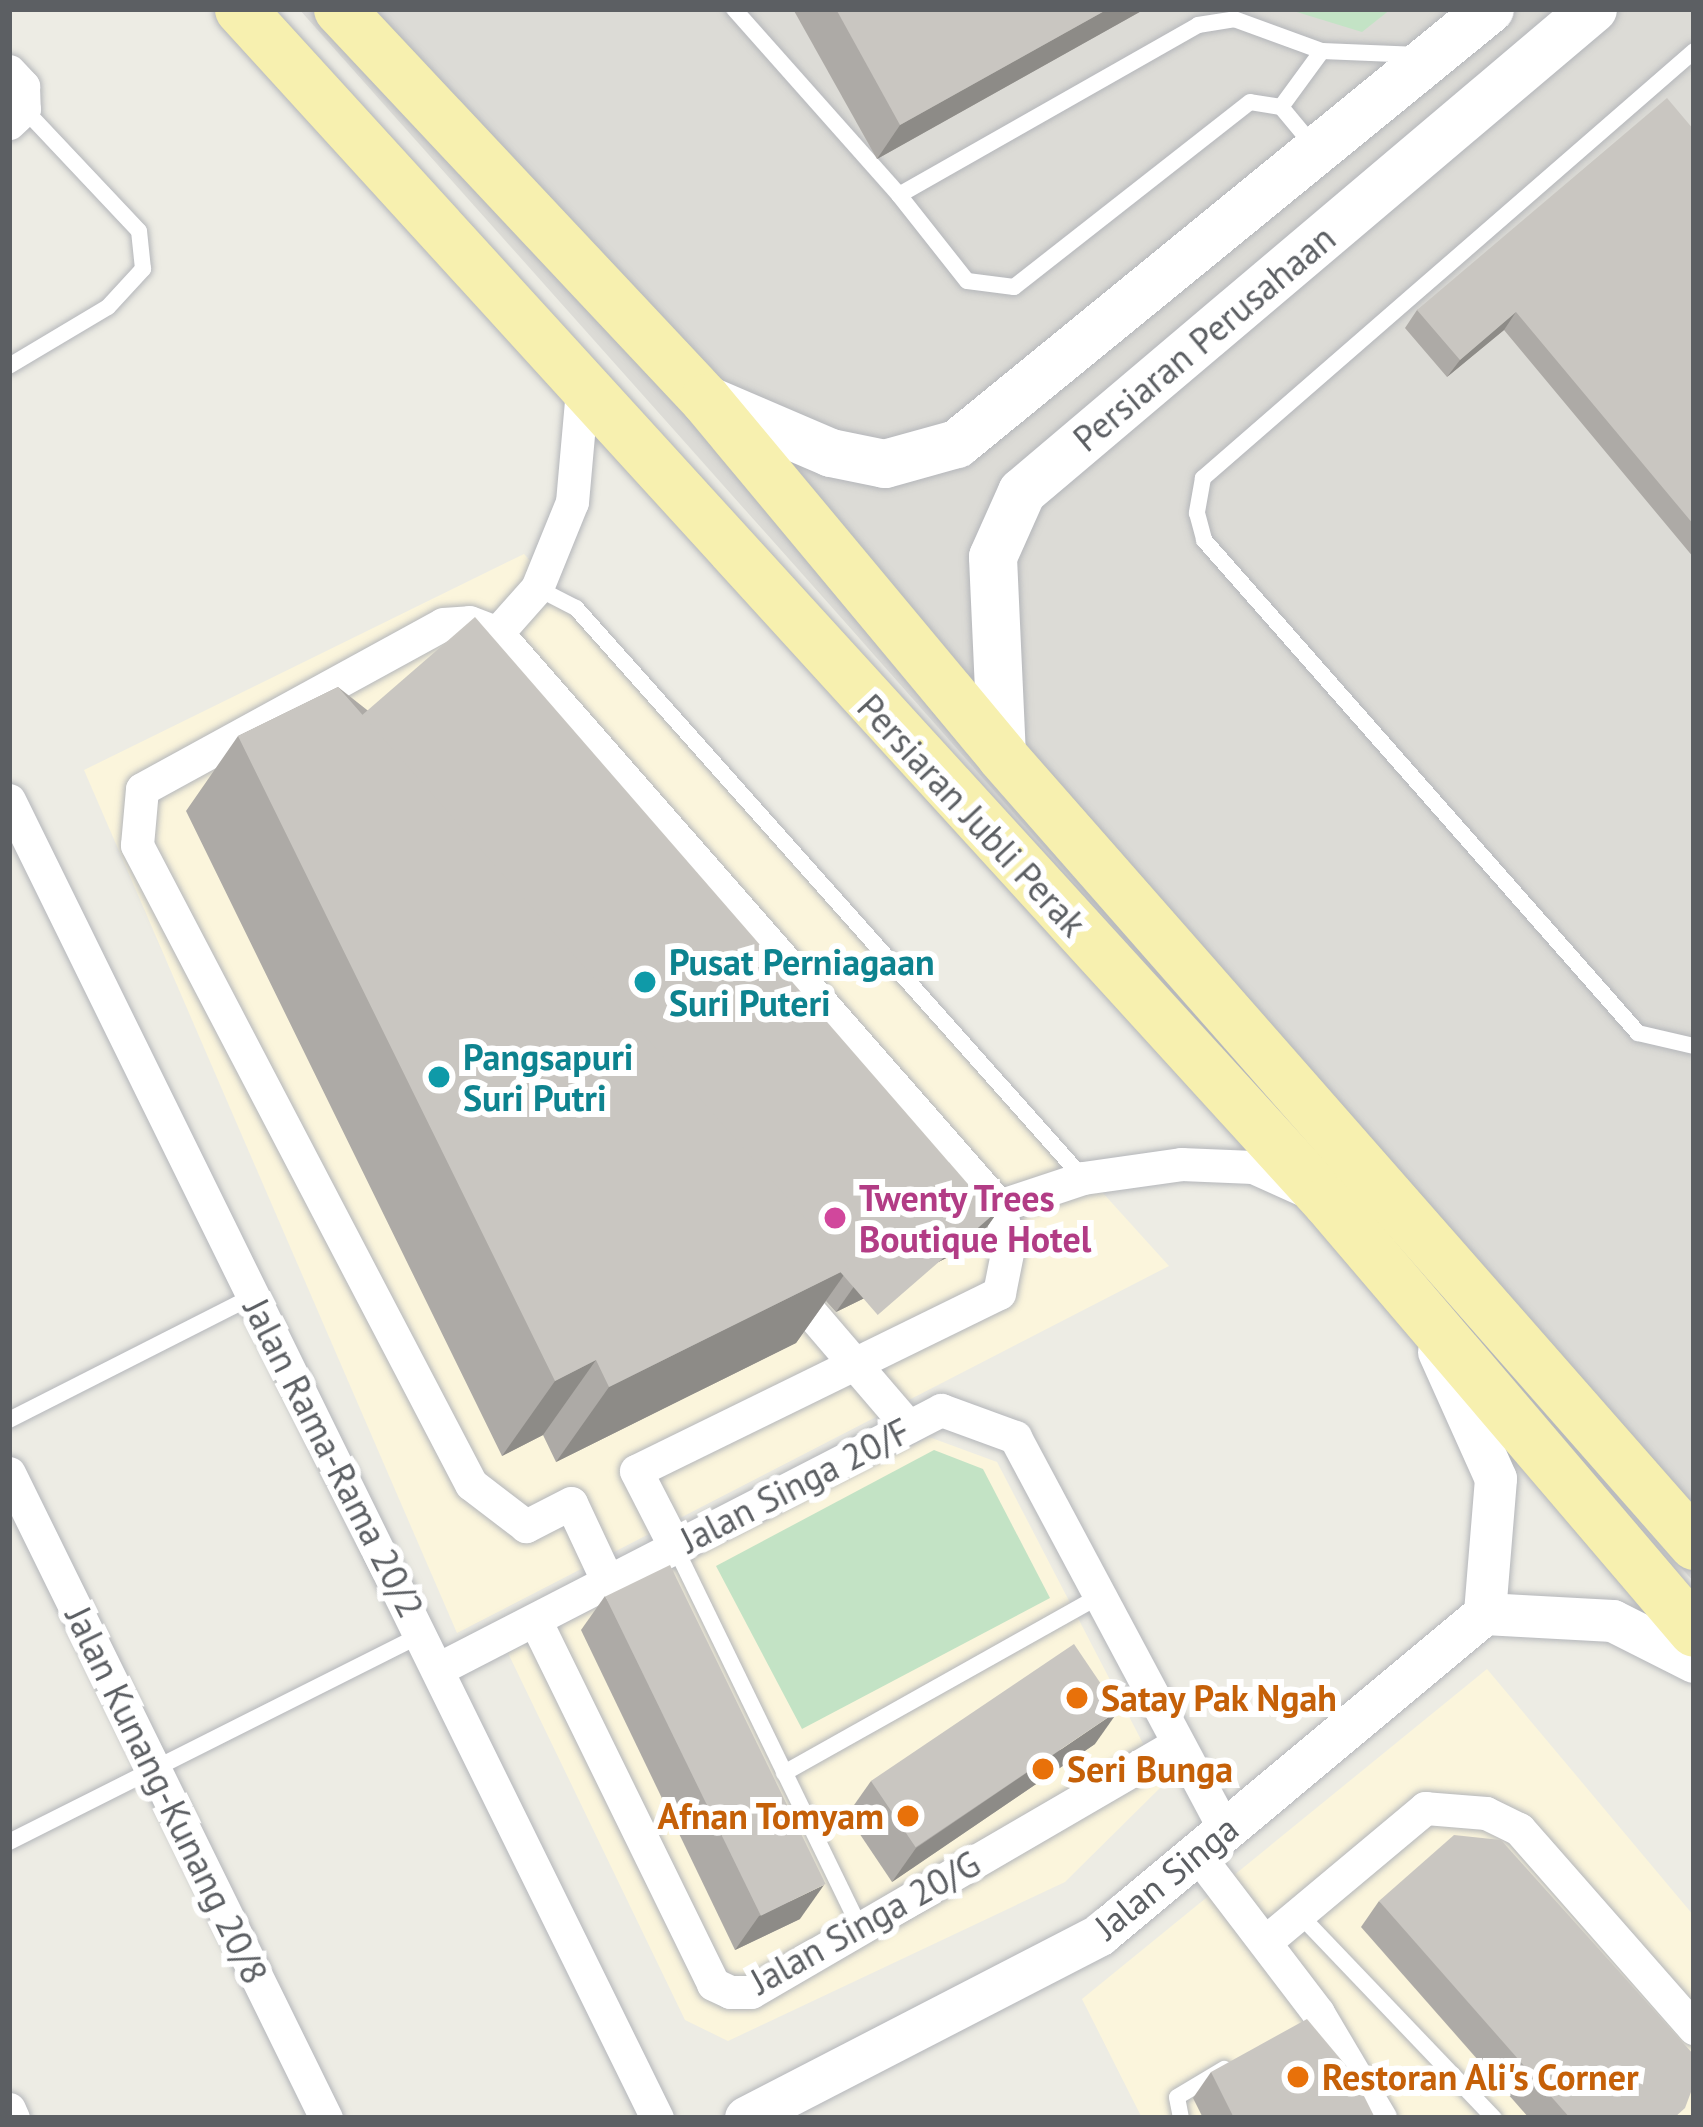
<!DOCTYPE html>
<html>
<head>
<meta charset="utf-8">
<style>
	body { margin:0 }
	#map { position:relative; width:1703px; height:2127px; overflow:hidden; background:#edece4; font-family:"PT Sans",sans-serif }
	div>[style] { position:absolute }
	.commercial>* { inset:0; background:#fbf5dc }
	.industrial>* { inset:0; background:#dcdbd6 }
	.green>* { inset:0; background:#c3e3c5 }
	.roads { filter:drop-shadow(0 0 3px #b4b6ba) drop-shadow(0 0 3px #b4b6ba) }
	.service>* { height:16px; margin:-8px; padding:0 8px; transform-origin:8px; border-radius:8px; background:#fff }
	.minor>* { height:33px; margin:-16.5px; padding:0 16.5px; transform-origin:16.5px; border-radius:16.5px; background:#fff }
	.tertiary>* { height:42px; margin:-21px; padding:0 21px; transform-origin:21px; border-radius:21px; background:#fff }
	.secondary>* { height:48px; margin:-24px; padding:0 24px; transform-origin:24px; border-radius:24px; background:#fff }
	.primary>* { height:51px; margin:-25.5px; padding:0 25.5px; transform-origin:25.5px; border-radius:25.5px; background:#f7f0af }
	.wall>* { inset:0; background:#adaaa6 }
	.shaded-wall>* { inset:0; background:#8d8b87 }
	.building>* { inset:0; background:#c9c6c1; transform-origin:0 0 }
	.dots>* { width:33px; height:33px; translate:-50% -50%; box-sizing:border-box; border:6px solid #fff; border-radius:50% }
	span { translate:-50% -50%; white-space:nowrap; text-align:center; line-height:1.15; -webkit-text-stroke:12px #fff; paint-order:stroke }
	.street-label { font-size:36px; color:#5c5f63 }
	.culture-label { font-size:36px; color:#0d838f; font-weight:700 }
	.left { translate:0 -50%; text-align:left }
	.hotel-label { font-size:36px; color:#b23c85; font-weight:700 }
	.food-label { font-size:36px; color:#c56008; font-weight:700 }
	.right { translate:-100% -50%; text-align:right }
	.frame { position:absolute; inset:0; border:12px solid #5c5f63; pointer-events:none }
</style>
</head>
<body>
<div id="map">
	<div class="commercial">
		<i style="clip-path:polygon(524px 554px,1169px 1266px,457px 1633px,84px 770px)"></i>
		<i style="clip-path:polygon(929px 1437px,997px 1462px,1164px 1784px,1065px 1882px,728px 2041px,685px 2020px,508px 1653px)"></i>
		<i style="clip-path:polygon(1487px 1669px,1694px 1916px,1694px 2118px,1142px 2118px,1082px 1999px)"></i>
	</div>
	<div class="industrial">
		<i style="clip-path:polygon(299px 9px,1694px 9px,1694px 1582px,829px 604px)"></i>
	</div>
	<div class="green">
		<i style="clip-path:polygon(1287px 9px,1391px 9px,1362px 32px)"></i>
		<i style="clip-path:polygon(934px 1450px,983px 1469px,1050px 1598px,802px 1729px,716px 1566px)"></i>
	</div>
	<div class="roads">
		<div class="service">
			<i style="left:734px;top:9px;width:249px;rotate:48.4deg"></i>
			<i style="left:1694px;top:51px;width:651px;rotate:138.99deg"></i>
			<i style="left:1203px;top:478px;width:36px;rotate:100deg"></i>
			<i style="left:1197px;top:513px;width:28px;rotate:75deg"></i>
			<i style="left:1204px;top:540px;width:657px;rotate:48.64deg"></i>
			<i style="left:1638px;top:1033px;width:57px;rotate:13.1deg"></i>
			<i style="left:1281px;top:107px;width:69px;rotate:-53.8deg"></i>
			<i style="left:1316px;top:149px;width:55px;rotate:-129.8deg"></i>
			<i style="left:1281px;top:107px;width:31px;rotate:-171deg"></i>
			<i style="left:1250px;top:102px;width:300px;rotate:141.9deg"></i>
			<i style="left:1014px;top:287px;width:47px;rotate:-172.7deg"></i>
			<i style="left:967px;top:281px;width:110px;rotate:-128.3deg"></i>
			<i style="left:899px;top:195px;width:344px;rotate:-29.6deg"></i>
			<i style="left:1198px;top:25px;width:36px;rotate:-9deg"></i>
			<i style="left:1234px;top:19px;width:94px;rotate:20deg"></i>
			<i style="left:1322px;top:51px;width:97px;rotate:2.4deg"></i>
			<i style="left:9px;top:366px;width:115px;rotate:-30.8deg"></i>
			<i style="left:108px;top:307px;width:52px;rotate:-47.4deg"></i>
			<i style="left:143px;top:269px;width:38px;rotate:-96deg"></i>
			<i style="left:139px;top:231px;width:168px;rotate:-133.3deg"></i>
			<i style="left:537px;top:588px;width:44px;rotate:27.1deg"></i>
			<i style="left:576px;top:608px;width:763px;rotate:48.35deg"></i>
			<i style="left:9px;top:1420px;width:274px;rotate:-26.9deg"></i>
			<i style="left:675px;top:1547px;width:424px;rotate:64.1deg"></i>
			<i style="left:784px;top:1773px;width:362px;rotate:-29.3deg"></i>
			<i style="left:9px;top:1842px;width:461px;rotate:-26.7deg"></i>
			<i style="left:1299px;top:1914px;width:282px;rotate:46.3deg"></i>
			<i style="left:1181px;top:2118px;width:21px;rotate:-101deg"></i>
			<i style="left:1177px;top:2097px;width:55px;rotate:-30.8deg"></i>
		</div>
		<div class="minor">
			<i style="left:9px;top:71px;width:21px;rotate:47deg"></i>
			<i style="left:23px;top:86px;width:23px;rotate:88deg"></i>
			<i style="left:24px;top:109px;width:21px;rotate:137deg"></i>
			<i style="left:497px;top:633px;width:60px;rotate:-48.4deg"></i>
			<i style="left:537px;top:588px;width:93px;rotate:-67.9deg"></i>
			<i style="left:572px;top:502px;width:111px;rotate:-84.9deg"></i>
			<i style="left:9px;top:800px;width:1469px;rotate:63.82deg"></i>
			<i style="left:999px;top:1206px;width:89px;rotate:-18.4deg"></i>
			<i style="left:1083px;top:1178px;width:99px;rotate:-8.1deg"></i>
			<i style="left:1181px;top:1164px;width:72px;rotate:2.4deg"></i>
			<i style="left:1253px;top:1167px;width:56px;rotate:24.3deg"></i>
			<i style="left:787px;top:1285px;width:186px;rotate:49.4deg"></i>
			<i style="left:9px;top:1473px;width:719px;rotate:63.83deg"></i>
			<i style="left:608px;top:1582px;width:87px;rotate:-115.1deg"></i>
			<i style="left:571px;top:1503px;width:51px;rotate:152.9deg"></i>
			<i style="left:526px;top:1526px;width:69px;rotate:-142.6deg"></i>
			<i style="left:471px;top:1484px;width:721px;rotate:-117.6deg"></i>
			<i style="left:137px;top:845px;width:56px;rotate:-84.9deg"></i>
			<i style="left:142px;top:789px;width:343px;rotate:-28.7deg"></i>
			<i style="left:443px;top:624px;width:26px;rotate:-4deg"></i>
			<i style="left:469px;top:622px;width:30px;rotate:21deg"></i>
			<i style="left:497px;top:633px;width:762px;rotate:48.78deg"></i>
			<i style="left:999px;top:1206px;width:38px;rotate:75deg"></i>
			<i style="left:1009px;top:1243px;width:51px;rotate:101.3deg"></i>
			<i style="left:999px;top:1293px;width:404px;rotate:153.9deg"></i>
			<i style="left:636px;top:1471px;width:85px;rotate:62.8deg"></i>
			<i style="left:535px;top:1620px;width:405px;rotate:63.9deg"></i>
			<i style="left:713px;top:1984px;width:19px;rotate:25deg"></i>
			<i style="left:730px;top:1992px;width:21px"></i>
			<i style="left:751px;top:1992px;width:494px;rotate:-30.2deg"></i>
			<i style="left:438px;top:1669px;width:566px;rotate:-27.24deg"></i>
			<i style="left:941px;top:1410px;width:79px;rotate:20deg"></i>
			<i style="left:1015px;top:1437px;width:446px;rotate:61.9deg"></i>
			<i style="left:1197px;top:1854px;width:200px;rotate:52.7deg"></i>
			<i style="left:1318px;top:2013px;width:122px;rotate:59.4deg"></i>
			<i style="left:1265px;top:1942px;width:209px;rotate:-39.9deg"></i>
			<i style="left:1425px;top:1808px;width:61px;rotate:4.7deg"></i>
			<i style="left:1486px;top:1813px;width:37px;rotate:26deg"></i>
			<i style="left:1519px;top:1829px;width:265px;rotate:48.7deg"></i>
			<i style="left:9px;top:2109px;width:10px;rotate:66deg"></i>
		</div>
		<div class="tertiary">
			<i style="left:1439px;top:1352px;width:139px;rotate:65.8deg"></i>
			<i style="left:1496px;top:1479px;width:135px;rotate:94.7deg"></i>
			<i style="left:1485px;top:1614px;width:128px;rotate:3.1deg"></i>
			<i style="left:1613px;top:1621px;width:91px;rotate:26.8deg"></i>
			<i style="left:746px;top:2118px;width:399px;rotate:-27.3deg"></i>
			<i style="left:1100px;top:1935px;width:501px;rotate:-39.82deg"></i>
		</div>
		<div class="secondary">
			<i style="left:705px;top:399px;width:137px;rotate:23.2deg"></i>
			<i style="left:831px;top:453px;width:55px;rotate:11.5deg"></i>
			<i style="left:885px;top:464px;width:75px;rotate:-15.5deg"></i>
			<i style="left:957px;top:444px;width:688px;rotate:-39.22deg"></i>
			<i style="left:1002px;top:756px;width:199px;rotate:-92.6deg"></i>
			<i style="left:993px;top:557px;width:71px;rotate:-66deg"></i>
			<i style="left:1022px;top:492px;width:748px;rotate:-40.23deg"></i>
		</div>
		<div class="primary">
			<i style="left:240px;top:9px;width:1613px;rotate:47.64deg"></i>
			<i style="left:1327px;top:1201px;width:565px;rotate:49.52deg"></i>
			<i style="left:339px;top:9px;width:535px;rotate:46.82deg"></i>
			<i style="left:705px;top:399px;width:464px;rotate:50.2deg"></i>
			<i style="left:1002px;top:756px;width:1049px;rotate:48.71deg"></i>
		</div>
	</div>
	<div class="wall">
		<i style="clip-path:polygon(793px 9px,1145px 9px,877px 159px)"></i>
		<i style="clip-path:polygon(1694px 130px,1694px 558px,1504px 330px,1447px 377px,1405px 328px,1417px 310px)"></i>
		<i style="clip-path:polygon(338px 687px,999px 1210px,975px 1244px,836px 1312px,826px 1301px,796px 1343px,556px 1462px,543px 1435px,502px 1456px,186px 811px,238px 736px)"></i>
		<i style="clip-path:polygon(605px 1596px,800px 1919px,735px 1950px,581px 1630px)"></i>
		<i style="clip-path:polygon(1095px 1744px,892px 1882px,847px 1815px,871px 1781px)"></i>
		<i style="clip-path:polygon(1379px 1901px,1678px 2118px,1529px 2118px,1361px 1927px)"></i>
		<i style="clip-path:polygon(1211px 2072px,1375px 2118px,1203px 2118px,1193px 2098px)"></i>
	</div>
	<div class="shaded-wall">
		<i style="clip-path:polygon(1108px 9px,1145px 9px,877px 159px,900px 125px)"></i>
		<i style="clip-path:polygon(1516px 312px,1504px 330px,1447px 377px,1460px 360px)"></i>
		<i style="clip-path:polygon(999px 1210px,975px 1244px,836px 1312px,860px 1278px)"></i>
		<i style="clip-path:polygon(849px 1268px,796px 1343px,556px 1462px,609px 1387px)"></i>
		<i style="clip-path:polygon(596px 1360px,543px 1435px,502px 1456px,555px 1381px)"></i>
		<i style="clip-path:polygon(1119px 1710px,1095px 1744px,892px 1882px,916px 1848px)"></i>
		<i style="clip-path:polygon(824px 1885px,800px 1919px,735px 1950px,759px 1916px)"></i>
	</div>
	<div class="building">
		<i style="clip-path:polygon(836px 9px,1108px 9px,900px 125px)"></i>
		<i style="clip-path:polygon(1667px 98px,1694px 130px,1694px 525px,1516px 312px,1460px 360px,1417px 310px)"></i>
		<i style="left:475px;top:617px;width:791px;height:154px;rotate:49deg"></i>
		<i style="clip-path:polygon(338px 687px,849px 1268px,609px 1387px,596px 1360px,555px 1381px,238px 736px)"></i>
		<i style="left:670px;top:1565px;width:355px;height:72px;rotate:64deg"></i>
		<i style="left:1074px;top:1644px;width:80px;height:245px;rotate:56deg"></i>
		<i style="clip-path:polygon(1454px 1835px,1501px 1840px,1694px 2055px,1694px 2084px,1685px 2108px,1674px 2118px,1570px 2118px,1379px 1901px)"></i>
		<i style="clip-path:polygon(1307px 2019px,1353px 2074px,1375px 2118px,1234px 2118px,1211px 2072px)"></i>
	</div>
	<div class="dots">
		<i style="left:645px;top:982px;background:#0f9aa8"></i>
		<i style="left:439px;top:1077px;background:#0f9aa8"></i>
		<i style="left:835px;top:1218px;background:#d1479c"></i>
		<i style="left:1077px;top:1698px;background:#e8710a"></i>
		<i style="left:1043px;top:1769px;background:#e8710a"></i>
		<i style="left:908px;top:1816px;background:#e8710a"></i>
		<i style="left:1298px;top:2077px;background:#e8710a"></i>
	</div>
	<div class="street-label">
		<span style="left:1204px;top:338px;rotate:-40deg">Persiaran Perusahaan</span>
		<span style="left:972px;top:815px;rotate:47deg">Persiaran Jubli Perak</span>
		<span style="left:334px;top:1458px;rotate:63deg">Jalan Rama-Rama 20/2</span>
		<span style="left:795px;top:1485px;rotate:-27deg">Jalan Singa 20/F</span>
		<span style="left:167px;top:1795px;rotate:64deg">Jalan Kunang-Kunang 20/8</span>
		<span style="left:1166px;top:1877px;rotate:-39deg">Jalan Singa</span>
		<span style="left:865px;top:1922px;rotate:-29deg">Jalan Singa 20/G</span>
	</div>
	<div class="culture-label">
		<span class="left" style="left:669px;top:982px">Pusat Perniagaan<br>Suri Puteri</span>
		<span class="left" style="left:463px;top:1077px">Pangsapuri<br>Suri Putri</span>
	</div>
	<div class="hotel-label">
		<span class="left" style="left:859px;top:1218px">Twenty Trees<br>Boutique Hotel</span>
	</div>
	<div class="food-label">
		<span class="left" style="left:1101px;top:1698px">Satay Pak Ngah</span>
		<span class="left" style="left:1067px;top:1769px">Seri Bunga</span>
		<span class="right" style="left:884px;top:1816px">Afnan Tomyam</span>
		<span class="left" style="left:1322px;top:2077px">Restoran Ali's Corner</span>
	</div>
	<div class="frame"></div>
</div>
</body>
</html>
